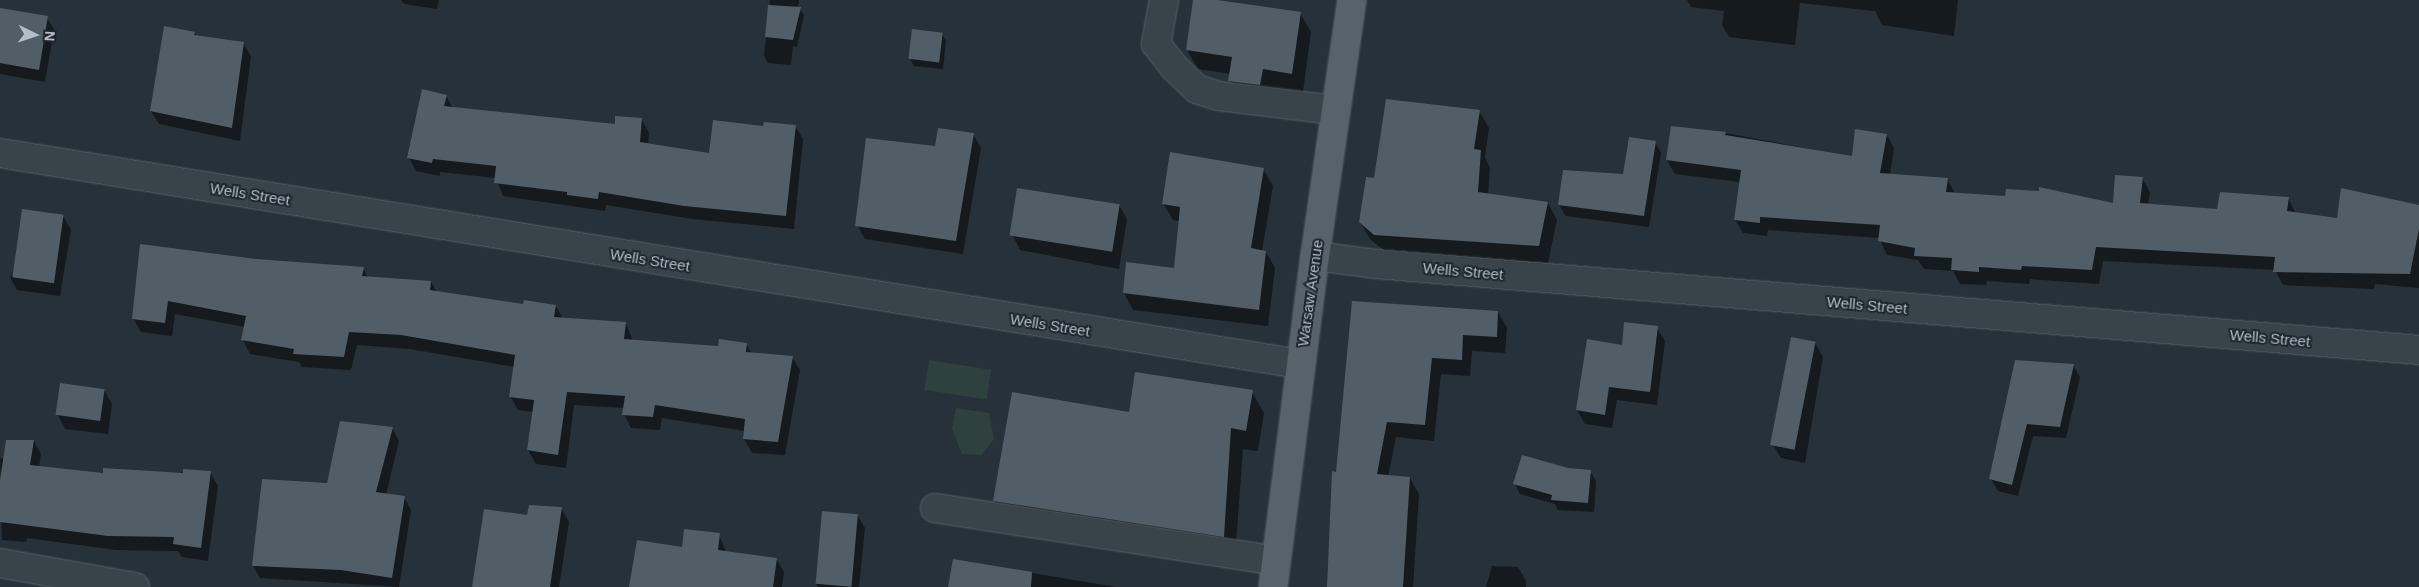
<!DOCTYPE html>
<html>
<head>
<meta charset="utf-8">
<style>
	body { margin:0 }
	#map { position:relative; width:2419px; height:587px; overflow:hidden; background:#263139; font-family:Helvetica,sans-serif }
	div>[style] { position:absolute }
	.green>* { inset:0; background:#2e413e; transform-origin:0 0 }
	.shadow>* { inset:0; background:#0007 }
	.building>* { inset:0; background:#515e67; transform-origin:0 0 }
	.roads { filter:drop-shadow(0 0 1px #576168) drop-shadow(0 0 1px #576168) }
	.minor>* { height:28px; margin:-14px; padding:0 14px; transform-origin:14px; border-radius:14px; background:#39434a }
	.major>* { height:28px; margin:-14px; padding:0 14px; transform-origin:14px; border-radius:14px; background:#57626a }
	span { translate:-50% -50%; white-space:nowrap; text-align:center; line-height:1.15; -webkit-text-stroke:4px #1e272f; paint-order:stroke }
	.street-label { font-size:15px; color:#b5bec5 }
	.north { position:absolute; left:10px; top:10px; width:50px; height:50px; -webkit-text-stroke:4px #1e272f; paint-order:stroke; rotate:94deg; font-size:14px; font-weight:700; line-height:20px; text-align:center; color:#b5bec5 }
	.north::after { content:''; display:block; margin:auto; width:18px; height:22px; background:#b5bec5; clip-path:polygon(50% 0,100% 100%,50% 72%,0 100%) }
</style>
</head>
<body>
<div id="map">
	<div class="green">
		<i style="left:929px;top:360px;width:63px;height:30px;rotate:9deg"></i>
		<i style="clip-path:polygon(956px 408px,989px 413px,994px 439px,982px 455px,962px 454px,952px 429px)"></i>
	</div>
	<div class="shadow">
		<i style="clip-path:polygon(401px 0,439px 0,437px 9px,404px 4px)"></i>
		<i style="clip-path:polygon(770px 0,799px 0,798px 8px,804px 15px,797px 47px,793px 46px,791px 65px,768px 63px,764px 56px)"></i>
		<i style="clip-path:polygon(1194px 0,1300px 13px,1311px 32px,1303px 92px,1273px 88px,1271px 104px,1240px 100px,1230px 81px,1231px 74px,1198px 69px,1187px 50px)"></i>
		<i style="clip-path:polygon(1687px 0,1958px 0,1954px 36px,1882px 25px,1875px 11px,1800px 3px,1795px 45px,1729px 37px,1722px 25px,1724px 11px,1691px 7px)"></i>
		<i style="clip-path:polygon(0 9px,47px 18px,54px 29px,45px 82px,0 74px)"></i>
		<i style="clip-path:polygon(194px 33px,196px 36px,243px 43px,251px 56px,240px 141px,159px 124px,151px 111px)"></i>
		<i style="clip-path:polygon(942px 34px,946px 41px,943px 69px,914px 66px,910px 59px)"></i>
		<i style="clip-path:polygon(446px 96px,453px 108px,616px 126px,642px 120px,649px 133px,648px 145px,710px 155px,764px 128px,795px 126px,803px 139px,794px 229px,692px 219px,606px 205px,605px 211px,503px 196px,496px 178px,440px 172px,440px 176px,416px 171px,409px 158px)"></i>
		<i style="clip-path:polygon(1479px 111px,1489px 128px,1485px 157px,1490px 168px,1488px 195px,1548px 203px,1557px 220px,1548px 263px,1385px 251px,1370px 239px,1360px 222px,1376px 180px)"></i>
		<i style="clip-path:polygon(1725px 133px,1853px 157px,1887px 135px,1894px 148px,1890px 175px,1947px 179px,1955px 193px,2114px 204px,2142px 178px,2150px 192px,2148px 205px,2218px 210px,2288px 198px,2296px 214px,2338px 219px,2419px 207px,2419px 288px,2375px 284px,2374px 289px,2283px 285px,2275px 270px,2103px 261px,2099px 284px,2030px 279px,2029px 284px,1987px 281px,1986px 285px,1960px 284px,1953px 271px,1924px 269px,1918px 260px,1887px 255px,1879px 238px,1768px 230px,1767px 236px,1743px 233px,1735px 220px,1740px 182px,1675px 174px,1667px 160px)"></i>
		<i style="clip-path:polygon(973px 134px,981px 148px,963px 254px,865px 239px,857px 225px,936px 147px)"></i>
		<i style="clip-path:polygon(1655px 142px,1661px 153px,1649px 227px,1566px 216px,1559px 205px,1624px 175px)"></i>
		<i style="clip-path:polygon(1263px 169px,1273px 186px,1262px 251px,1266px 252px,1275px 268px,1268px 326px,1133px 310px,1124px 293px,1175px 270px,1180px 221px,1173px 220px,1163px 203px)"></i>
		<i style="clip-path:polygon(1119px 205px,1127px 219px,1119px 269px,1020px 250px,1013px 236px)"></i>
		<i style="clip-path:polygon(63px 216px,71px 230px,60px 296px,17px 290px,10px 277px)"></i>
		<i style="clip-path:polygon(141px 245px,256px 260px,363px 268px,368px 277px,431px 282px,437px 292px,524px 306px,556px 306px,563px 319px,626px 324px,633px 341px,719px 347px,746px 344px,752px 354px,792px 357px,800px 370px,785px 455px,752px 453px,744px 439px,745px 431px,662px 418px,660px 430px,631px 428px,624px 414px,624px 408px,574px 405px,566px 468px,536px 464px,528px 450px,533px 412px,518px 410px,510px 396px,515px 367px,410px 349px,357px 345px,351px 370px,302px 367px,299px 362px,250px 354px,243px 340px,245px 327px,175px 314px,172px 336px,141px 332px,133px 318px)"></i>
		<i style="clip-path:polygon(1353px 302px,1498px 312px,1507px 328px,1505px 353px,1472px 351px,1470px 376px,1441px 374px,1434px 441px,1396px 437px,1388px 477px,1410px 478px,1419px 494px,1413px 587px,1328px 587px)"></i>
		<i style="clip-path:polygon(1657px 328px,1665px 341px,1657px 405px,1617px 400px,1612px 428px,1585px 424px,1577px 410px,1588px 340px,1623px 346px)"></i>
		<i style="clip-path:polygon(1815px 343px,1823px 357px,1805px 463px,1781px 458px,1773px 445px)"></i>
		<i style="clip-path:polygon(2016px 361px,2073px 365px,2080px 377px,2066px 438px,2033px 436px,2018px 496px,1998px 491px,1991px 479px)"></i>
		<i style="clip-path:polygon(104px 390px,112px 404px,108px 434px,65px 429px,58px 415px)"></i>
		<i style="clip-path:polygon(1252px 392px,1264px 413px,1258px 451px,1243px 449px,1235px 558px,1006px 522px,994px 501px,1130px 413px)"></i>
		<i style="clip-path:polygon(392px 428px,399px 441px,386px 494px,404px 497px,411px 510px,399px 587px,260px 578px,253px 566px,328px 485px)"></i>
		<i style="clip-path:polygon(34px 441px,41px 454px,39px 467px,104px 474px,210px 472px,218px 486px,208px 561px,182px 557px,178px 551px,116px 550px,27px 538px,26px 542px,2px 540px,0 458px,4px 459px)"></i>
		<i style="clip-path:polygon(1567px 469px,1590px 471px,1596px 481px,1594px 512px,1558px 510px,1555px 504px,1520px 494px,1515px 484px)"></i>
		<i style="clip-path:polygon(561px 508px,569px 522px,559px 587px,473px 587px,528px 516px)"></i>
		<i style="clip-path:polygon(857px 515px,865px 528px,859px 587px,818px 587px,816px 584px)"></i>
		<i style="clip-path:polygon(719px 535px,726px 552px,776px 559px,784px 572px,782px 587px,631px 587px,683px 549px)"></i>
		<i style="clip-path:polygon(954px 560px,1116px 587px,950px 587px)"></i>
		<i style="clip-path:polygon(1492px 566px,1518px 567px,1526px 581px,1526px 587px,1486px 587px)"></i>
	</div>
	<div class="building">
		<i style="clip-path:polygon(1193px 0,1217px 0,1301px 12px,1292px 74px,1263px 69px,1260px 85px,1228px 81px,1232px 57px,1186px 50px)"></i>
		<i style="clip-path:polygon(768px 5px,801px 7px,793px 40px,765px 37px)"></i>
		<i style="clip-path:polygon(0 8px,48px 16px,39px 70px,0 63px)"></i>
		<i style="clip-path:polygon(164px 26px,195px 32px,194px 35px,244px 42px,232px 128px,150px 111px)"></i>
		<i style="left:912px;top:29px;width:31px;height:30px;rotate:7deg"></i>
		<i style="clip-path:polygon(422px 89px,447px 95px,444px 106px,615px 124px,615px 116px,642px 118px,640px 142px,709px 153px,713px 120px,763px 126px,764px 122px,796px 125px,786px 216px,684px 206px,599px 192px,598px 199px,567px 195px,567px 192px,494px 183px,496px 166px,433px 159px,432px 163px,407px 158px)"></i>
		<i style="clip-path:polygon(1386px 99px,1480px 110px,1474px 149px,1481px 150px,1478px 192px,1548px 202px,1539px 246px,1374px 235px,1359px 222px,1366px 177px,1374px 178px)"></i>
		<i style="clip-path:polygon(1671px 126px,1726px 132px,1725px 135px,1852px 156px,1855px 129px,1887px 134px,1880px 173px,1948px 178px,1946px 192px,2005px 196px,2006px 189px,2039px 191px,2039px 187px,2113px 203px,2115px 175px,2143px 177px,2140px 203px,2217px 209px,2220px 192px,2289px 197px,2287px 211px,2337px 218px,2341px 188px,2419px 205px,2419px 229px,2410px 274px,2273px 272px,2275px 257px,2096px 247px,2092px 270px,2022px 266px,2021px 270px,1979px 267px,1979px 272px,1951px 270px,1952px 258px,1914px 256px,1915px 248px,1878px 241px,1880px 225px,1760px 217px,1760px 223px,1734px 220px,1741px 170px,1666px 160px)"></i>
		<i style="clip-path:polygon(938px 128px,974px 133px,956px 241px,855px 226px,866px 138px,935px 146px)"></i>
		<i style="clip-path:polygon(1629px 137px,1656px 141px,1644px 216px,1558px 205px,1563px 170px,1623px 174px)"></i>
		<i style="clip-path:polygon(1170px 152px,1264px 168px,1251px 248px,1266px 251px,1259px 310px,1123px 293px,1126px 262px,1174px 268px,1180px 207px,1162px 204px)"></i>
		<i style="left:1017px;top:188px;width:104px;height:48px;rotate:9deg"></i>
		<i style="left:22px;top:209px;width:42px;height:69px;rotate:8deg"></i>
		<i style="clip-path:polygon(140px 244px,256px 259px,364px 267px,362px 276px,431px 281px,430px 290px,523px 304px,524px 300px,556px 305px,554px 317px,626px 322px,624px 339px,718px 346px,719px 339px,747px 343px,746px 352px,793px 356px,778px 442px,743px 439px,745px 419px,655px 405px,653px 417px,622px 415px,625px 396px,567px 392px,558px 455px,527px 450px,534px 400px,509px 397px,515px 355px,401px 335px,349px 332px,344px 357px,293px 354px,294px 349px,241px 340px,246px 316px,168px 301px,165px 323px,132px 319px)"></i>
		<i style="clip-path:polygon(1352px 301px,1498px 311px,1497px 337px,1463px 335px,1462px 360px,1432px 358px,1425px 425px,1387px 422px,1377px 474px,1410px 477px,1403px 587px,1327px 587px,1332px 471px,1336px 472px)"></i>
		<i style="clip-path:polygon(1624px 322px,1658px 326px,1650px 392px,1609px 387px,1605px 415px,1576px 410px,1587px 339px,1622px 345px)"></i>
		<i style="left:1791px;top:337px;width:25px;height:110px;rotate:11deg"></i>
		<i style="clip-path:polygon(2015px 360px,2074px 364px,2060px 427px,2027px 424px,2012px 485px,1989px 479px)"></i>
		<i style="clip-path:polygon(1135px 372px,1253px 390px,1246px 431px,1231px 428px,1224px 537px,993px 501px,1012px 392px,1129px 412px)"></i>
		<i style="left:60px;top:383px;width:45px;height:32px;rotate:8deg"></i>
		<i style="clip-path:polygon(340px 421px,393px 427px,376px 492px,405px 496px,392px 578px,341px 570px,252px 566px,262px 479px,327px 483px)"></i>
		<i style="clip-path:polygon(6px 440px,34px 440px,30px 465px,103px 473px,103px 468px,183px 473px,183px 469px,211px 471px,201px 548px,173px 544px,174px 537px,108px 536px,0 522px,0 480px)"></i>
		<i style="clip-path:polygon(1522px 455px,1568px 468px,1591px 470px,1588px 503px,1551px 500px,1552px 495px,1513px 484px)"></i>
		<i style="clip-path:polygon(529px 505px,562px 507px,550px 587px,472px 587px,484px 509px,527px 515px)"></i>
		<i style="left:822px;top:511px;width:36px;height:73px;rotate:5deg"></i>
		<i style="clip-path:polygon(684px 529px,720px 533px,718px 550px,777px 558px,773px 587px,629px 587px,637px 540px,682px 547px)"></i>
		<i style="clip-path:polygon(953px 559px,1032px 572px,1031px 587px,948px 587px)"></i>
	</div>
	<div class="roads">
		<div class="minor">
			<i style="left:1164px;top:0;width:45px;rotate:100.3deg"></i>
			<i style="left:1156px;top:44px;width:29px;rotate:52deg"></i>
			<i style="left:1174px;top:67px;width:32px;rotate:44deg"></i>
			<i style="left:1197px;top:89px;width:23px;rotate:18deg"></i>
			<i style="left:1219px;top:96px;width:117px;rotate:6.9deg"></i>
			<i style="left:0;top:153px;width:1317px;rotate:9.22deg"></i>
			<i style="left:1315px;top:256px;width:62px;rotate:7.5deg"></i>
			<i style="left:1376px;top:264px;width:1047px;rotate:4.71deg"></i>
			<i style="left:935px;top:508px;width:345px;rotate:8.8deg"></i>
			<i style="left:0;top:563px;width:137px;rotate:10.1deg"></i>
		</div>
		<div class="major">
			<i style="left:1273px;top:587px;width:334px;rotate:-82.8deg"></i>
			<i style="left:1315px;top:256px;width:259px;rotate:-81.8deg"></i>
		</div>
	</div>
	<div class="street-label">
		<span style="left:250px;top:194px;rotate:9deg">Wells Street</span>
		<span style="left:650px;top:260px;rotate:9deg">Wells Street</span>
		<span style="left:1463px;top:271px;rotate:5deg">Wells Street</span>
		<span style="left:1310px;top:293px;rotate:-82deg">Warsaw Avenue</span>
		<span style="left:1867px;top:305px;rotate:5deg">Wells Street</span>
		<span style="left:1050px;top:325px;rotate:9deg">Wells Street</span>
		<span style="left:2270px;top:338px;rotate:5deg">Wells Street</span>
	</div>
	<div class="north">N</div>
</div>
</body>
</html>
